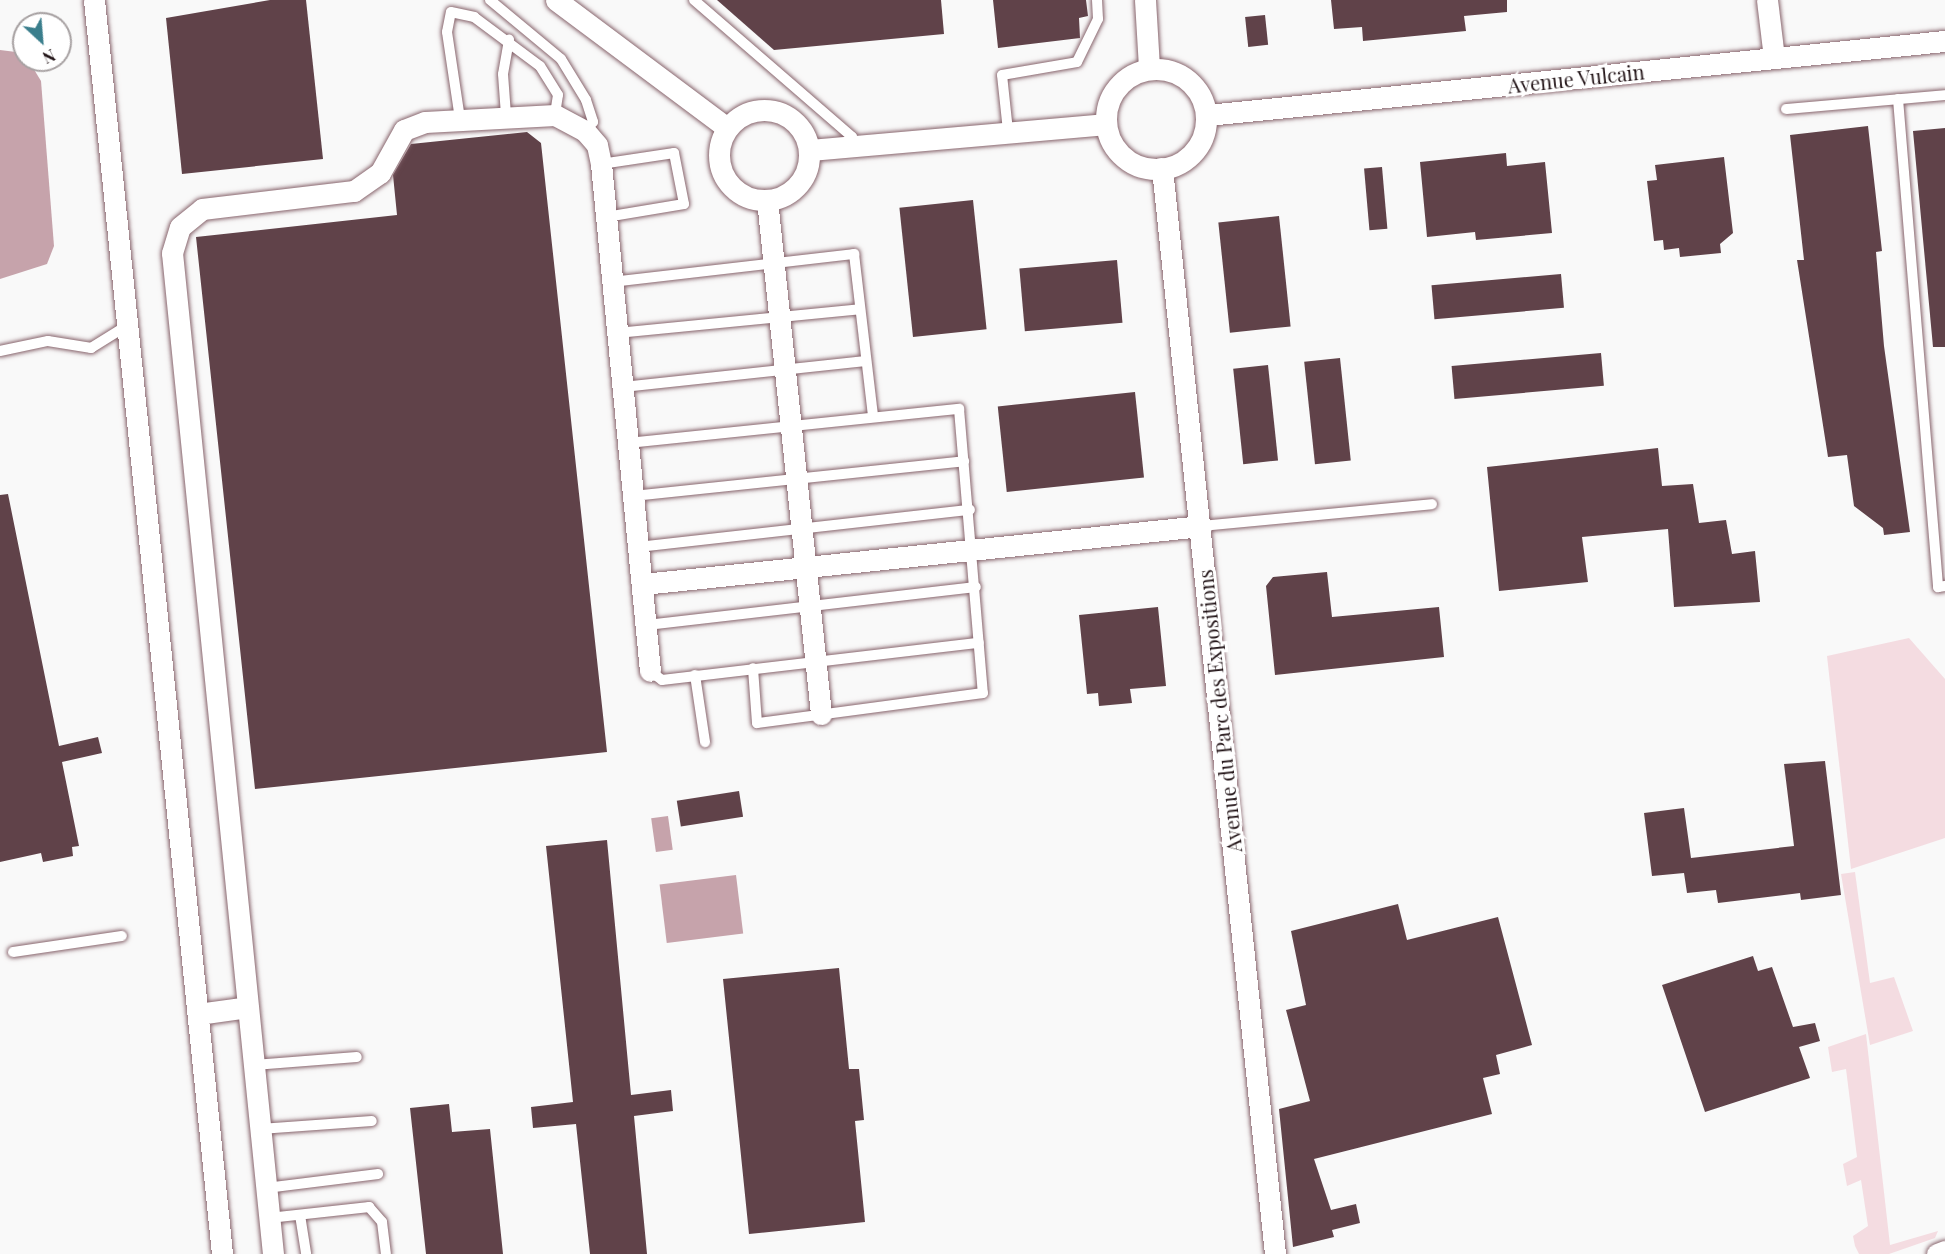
<!DOCTYPE html>
<html>
<head>
<meta charset="utf-8">
<style>
	body { margin:0 }
	#map { position:relative; width:1945px; height:1254px; overflow:hidden; background:#f9f9f9; font-family:"Playfair Display",serif }
	div>[style] { position:absolute }
	.green>* { inset:0; background:#f4dce1 }
	.water>* { inset:0; background:#c6a3ab; transform-origin:0 0 }
	.building>* { inset:0; background:#604249; transform-origin:0 0 }
	.roads { filter:drop-shadow(0 0 2px #88656d) drop-shadow(0 0 2px #88656d) }
	.lane>* { height:10px; margin:-5px; padding:0 5px; transform-origin:5px; border-radius:5px; background:#fff }
	.street>* { height:21px; margin:-10.5px; padding:0 10.5px; transform-origin:10.5px; border-radius:10.5px; background:#fff }
	.street>.ring { margin:-10.5px; padding:0; box-sizing:content-box; background:none; border:21px solid #fff; border-radius:50% }
	span { translate:-50% -50%; white-space:nowrap; text-align:center; line-height:1.15; -webkit-text-stroke:6px #fff; paint-order:stroke }
	.street-label { font-size:20px; color:#221417 }
	.north { position:absolute; left:12px; top:12px; width:60px; height:60px; box-sizing:border-box; background:#fff; border:2px solid #a7a1a2; border-radius:50%; rotate:154deg; font-size:16px; font-weight:700; line-height:24px; text-align:center; color:#221417 }
	.north::after { content:''; display:block; margin:auto; width:21px; height:27px; background:#3a7e8c; clip-path:polygon(50% 0,100% 100%,50% 72%,0 100%) }
</style>
</head>
<body>
<div id="map">
	<div class="green">
		<i style="clip-path:polygon(1909px 638px,1945px 679px,1945px 838px,1851px 869px,1827px 656px)"></i>
		<i style="clip-path:polygon(1855px 872px,1870px 983px,1894px 977px,1913px 1031px,1870px 1045px,1841px 874px)"></i>
		<i style="clip-path:polygon(1866px 1034px,1890px 1245px,1938px 1231px,1935px 1238px,1889px 1254px,1859px 1254px,1855px 1246px,1853px 1236px,1868px 1226px,1861px 1180px,1847px 1186px,1843px 1164px,1857px 1157px,1846px 1069px,1832px 1072px,1828px 1047px)"></i>
	</div>
	<div class="water">
		<i style="clip-path:polygon(0 50px,24px 53px,41px 81px,54px 246px,47px 264px,0 279px)"></i>
		<i style="left:668px;top:816px;width:34px;height:17px;rotate:82deg"></i>
		<i style="left:736px;top:875px;width:59px;height:77px;rotate:83deg"></i>
	</div>
	<div class="building">
		<i style="clip-path:polygon(270px 0,306px 0,323px 159px,182px 174px,166px 18px)"></i>
		<i style="clip-path:polygon(717px 0,941px 0,944px 34px,774px 50px)"></i>
		<i style="clip-path:polygon(993px 0,1086px 0,1088px 16px,1079px 18px,1080px 38px,998px 48px)"></i>
		<i style="clip-path:polygon(1331px 0,1507px 0,1507px 12px,1464px 16px,1466px 31px,1363px 41px,1362px 27px,1334px 29px)"></i>
		<i style="left:1265px;top:15px;width:30px;height:20px;rotate:84deg"></i>
		<i style="clip-path:polygon(1868px 126px,1882px 251px,1876px 252px,1884px 346px,1910px 532px,1884px 535px,1883px 528px,1854px 506px,1847px 455px,1828px 457px,1797px 260px,1804px 260px,1790px 135px)"></i>
		<i style="clip-path:polygon(1945px 128px,1945px 347px,1933px 347px,1913px 131px)"></i>
		<i style="clip-path:polygon(527px 132px,541px 143px,607px 752px,255px 789px,196px 237px,397px 215px,393px 175px,411px 144px)"></i>
		<i style="clip-path:polygon(1506px 153px,1507px 166px,1545px 162px,1552px 233px,1476px 240px,1475px 232px,1427px 237px,1420px 162px)"></i>
		<i style="clip-path:polygon(1724px 157px,1733px 233px,1720px 244px,1721px 253px,1680px 257px,1679px 248px,1664px 250px,1663px 240px,1654px 241px,1647px 181px,1657px 180px,1655px 165px)"></i>
		<i style="left:1382px;top:167px;width:62px;height:18px;rotate:85deg"></i>
		<i style="left:973px;top:200px;width:130px;height:74px;rotate:84deg"></i>
		<i style="left:1279px;top:216px;width:111px;height:61px;rotate:84deg"></i>
		<i style="left:1117px;top:260px;width:63px;height:98px;rotate:85deg"></i>
		<i style="left:1561px;top:274px;width:34px;height:130px;rotate:85deg"></i>
		<i style="left:1601px;top:353px;width:33px;height:150px;rotate:85deg"></i>
		<i style="left:1340px;top:358px;width:103px;height:36px;rotate:84deg"></i>
		<i style="left:1268px;top:365px;width:96px;height:35px;rotate:84deg"></i>
		<i style="left:1135px;top:392px;width:86px;height:138px;rotate:84deg"></i>
		<i style="clip-path:polygon(1658px 448px,1662px 486px,1693px 484px,1699px 523px,1726px 520px,1732px 554px,1755px 551px,1760px 602px,1674px 607px,1668px 529px,1582px 537px,1588px 582px,1499px 591px,1487px 467px)"></i>
		<i style="clip-path:polygon(8px 494px,59px 746px,98px 737px,102px 753px,62px 762px,79px 846px,72px 847px,73px 856px,43px 862px,41px 853px,0 862px,0 495px)"></i>
		<i style="clip-path:polygon(1327px 572px,1332px 617px,1439px 607px,1444px 657px,1275px 675px,1266px 586px,1273px 577px)"></i>
		<i style="clip-path:polygon(1158px 607px,1166px 686px,1130px 689px,1132px 703px,1099px 706px,1098px 693px,1087px 694px,1079px 615px)"></i>
		<i style="clip-path:polygon(1825px 761px,1841px 895px,1801px 900px,1800px 893px,1718px 903px,1716px 890px,1687px 893px,1684px 873px,1652px 876px,1644px 813px,1684px 808px,1691px 858px,1794px 846px,1784px 764px)"></i>
		<i style="left:739px;top:791px;width:26px;height:63px;rotate:81deg"></i>
		<i style="clip-path:polygon(607px 840px,631px 1095px,671px 1090px,673px 1111px,634px 1116px,647px 1254px,590px 1254px,576px 1124px,533px 1128px,531px 1107px,573px 1102px,546px 846px)"></i>
		<i style="clip-path:polygon(1398px 904px,1407px 940px,1498px 917px,1532px 1045px,1496px 1055px,1500px 1074px,1483px 1078px,1492px 1114px,1314px 1159px,1331px 1210px,1356px 1204px,1360px 1223px,1332px 1230px,1334px 1237px,1293px 1247px,1279px 1109px,1310px 1101px,1286px 1010px,1306px 1005px,1291px 931px)"></i>
		<i style="clip-path:polygon(1753px 956px,1758px 971px,1772px 967px,1793px 1027px,1815px 1023px,1820px 1041px,1799px 1047px,1810px 1078px,1705px 1112px,1662px 985px)"></i>
		<i style="clip-path:polygon(839px 968px,849px 1069px,859px 1069px,864px 1120px,855px 1121px,865px 1222px,749px 1234px,723px 979px)"></i>
		<i style="clip-path:polygon(449px 1104px,452px 1132px,490px 1129px,503px 1254px,426px 1254px,410px 1108px)"></i>
	</div>
	<div class="roads">
		<div class="lane">
			<i style="left:490px;top:0;width:92px;rotate:39.7deg"></i>
			<i style="left:561px;top:59px;width:48px;rotate:58.6deg"></i>
			<i style="left:586px;top:100px;width:23px;rotate:72deg"></i>
			<i style="left:593px;top:122px;width:12px;rotate:132deg"></i>
			<i style="left:694px;top:0;width:209px;rotate:40.9deg"></i>
			<i style="left:852px;top:137px;width:10px;rotate:84deg"></i>
			<i style="left:1898px;top:99px;width:490px;rotate:85.3deg"></i>
			<i style="left:1938px;top:587px;width:7px;rotate:-8deg"></i>
			<i style="left:1786px;top:109px;width:160px;rotate:-5deg"></i>
			<i style="left:506px;top:115px;width:41px;rotate:-94.2deg"></i>
			<i style="left:503px;top:74px;width:35px;rotate:-80deg"></i>
			<i style="left:460px;top:119px;width:88px;rotate:-98.5deg"></i>
			<i style="left:447px;top:32px;width:20px;rotate:-79deg"></i>
			<i style="left:451px;top:12px;width:24px;rotate:12deg"></i>
			<i style="left:474px;top:17px;width:82px;rotate:36.6deg"></i>
			<i style="left:540px;top:66px;width:34px;rotate:58deg"></i>
			<i style="left:558px;top:95px;width:20px;rotate:99deg"></i>
			<i style="left:1008px;top:131px;width:56px;rotate:-96.1deg"></i>
			<i style="left:1002px;top:75px;width:76px;rotate:-9.8deg"></i>
			<i style="left:1077px;top:62px;width:48px;rotate:-64deg"></i>
			<i style="left:1098px;top:19px;width:19px;rotate:-93deg"></i>
			<i style="left:601px;top:164px;width:74px;rotate:-8.6deg"></i>
			<i style="left:674px;top:153px;width:52px;rotate:78.9deg"></i>
			<i style="left:684px;top:204px;width:79px;rotate:170.5deg"></i>
			<i style="left:612px;top:282px;width:244px;rotate:-6.6deg"></i>
			<i style="left:854px;top:254px;width:163px;rotate:83.3deg"></i>
			<i style="left:617px;top:333px;width:244px;rotate:-5.6deg"></i>
			<i style="left:0;top:351px;width:49px;rotate:-11.8deg"></i>
			<i style="left:48px;top:341px;width:44px;rotate:9.2deg"></i>
			<i style="left:91px;top:348px;width:44px;rotate:-31.9deg"></i>
			<i style="left:623px;top:387px;width:244px;rotate:-6.1deg"></i>
			<i style="left:628px;top:443px;width:333px;rotate:-5.9deg"></i>
			<i style="left:959px;top:409px;width:285px;rotate:85.2deg"></i>
			<i style="left:983px;top:693px;width:228px;rotate:172.4deg"></i>
			<i style="left:757px;top:723px;width:55px;rotate:-94.2deg"></i>
			<i style="left:633px;top:496px;width:333px;rotate:-6deg"></i>
			<i style="left:1201px;top:526px;width:232px;rotate:-5.4deg"></i>
			<i style="left:638px;top:547px;width:334px;rotate:-6.4deg"></i>
			<i style="left:647px;top:625px;width:331px;rotate:-6.6deg"></i>
			<i style="left:650px;top:671px;width:15px;rotate:37deg"></i>
			<i style="left:662px;top:680px;width:319px;rotate:-6.7deg"></i>
			<i style="left:695px;top:675px;width:68px;rotate:81.5deg"></i>
			<i style="left:13px;top:952px;width:110px;rotate:-8.4deg"></i>
			<i style="left:254px;top:1065px;width:103px;rotate:-4.4deg"></i>
			<i style="left:260px;top:1129px;width:112px;rotate:-4.1deg"></i>
			<i style="left:266px;top:1188px;width:113px;rotate:-7.1deg"></i>
			<i style="left:300px;top:1215px;width:39px;rotate:81deg"></i>
			<i style="left:269px;top:1218px;width:101px;rotate:-6.3deg"></i>
			<i style="left:369px;top:1207px;width:20px;rotate:49deg"></i>
			<i style="left:382px;top:1222px;width:32px;rotate:83deg"></i>
		</div>
		<div class="street">
			<i style="left:94px;top:0;width:1261px;rotate:84.17deg"></i>
			<i style="left:556px;top:0;width:214px;rotate:36.8deg"></i>
			<i style="left:1145px;top:0;width:68px;rotate:86.6deg"></i>
			<i style="left:1767px;top:0;width:58px;rotate:83.1deg"></i>
			<i class="ring" style="left:1106px;top:69px;width:79px;height:79px"></i>
			<i class="ring" style="left:719px;top:110px;width:69px;height:69px"></i>
			<i style="left:1207px;top:115px;width:742px;rotate:-5.73deg"></i>
			<i style="left:809px;top:150px;width:297px;rotate:-5deg"></i>
			<i style="left:1162px;top:168px;width:1092px;rotate:84.06deg"></i>
			<i style="left:767px;top:200px;width:517px;rotate:84deg"></i>
			<i style="left:643px;top:584px;width:561px;rotate:-5.93deg"></i>
			<i style="left:198px;top:1014px;width:50px;rotate:-8deg"></i>
			<i style="left:273px;top:1254px;width:1006px;rotate:-95.76deg"></i>
			<i style="left:172px;top:253px;width:27px;rotate:-73deg"></i>
			<i style="left:180px;top:227px;width:28px;rotate:-39deg"></i>
			<i style="left:202px;top:209px;width:153px;rotate:-6.8deg"></i>
			<i style="left:354px;top:191px;width:32px;rotate:-35deg"></i>
			<i style="left:380px;top:173px;width:49px;rotate:-60.8deg"></i>
			<i style="left:404px;top:130px;width:22px;rotate:-21deg"></i>
			<i style="left:425px;top:122px;width:130px;rotate:-3.1deg"></i>
			<i style="left:555px;top:115px;width:34px;rotate:28deg"></i>
			<i style="left:585px;top:131px;width:18px;rotate:49deg"></i>
			<i style="left:597px;top:145px;width:19px;rotate:78deg"></i>
			<i style="left:601px;top:164px;width:509px;rotate:84.48deg"></i>
			<i style="left:1937px;top:1254px;width:9px;rotate:-21deg"></i>
		</div>
	</div>
	<div class="street-label">
		<span style="left:1576px;top:78px;rotate:-6deg">Avenue Vulcain</span>
		<span style="left:1219px;top:711px;rotate:-96deg">Avenue du Parc des Expositions</span>
	</div>
	<div class="north">N</div>
</div>
</body>
</html>
